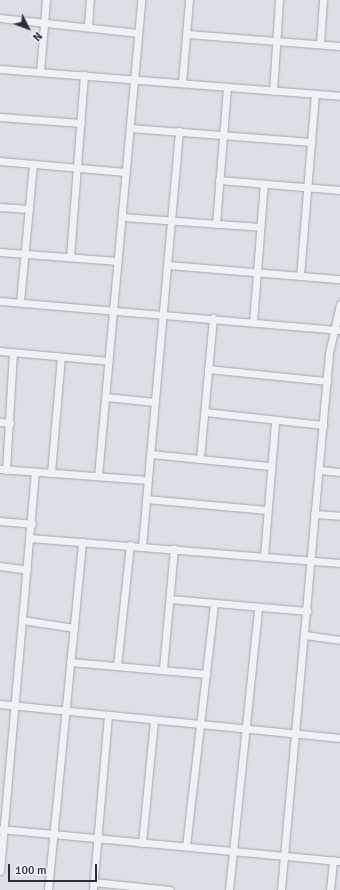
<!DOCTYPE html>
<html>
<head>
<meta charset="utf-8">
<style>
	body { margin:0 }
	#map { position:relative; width:340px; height:890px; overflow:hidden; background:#dce0e6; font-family:Signika,sans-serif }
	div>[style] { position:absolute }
	.roads { filter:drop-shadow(0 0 1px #a2a7b0) drop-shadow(0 0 1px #a2a7b0) }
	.minor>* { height:7px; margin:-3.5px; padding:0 3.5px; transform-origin:3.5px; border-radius:3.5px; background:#eff1f5 }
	span { translate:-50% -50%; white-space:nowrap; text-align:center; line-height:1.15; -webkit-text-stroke:3px #eceff4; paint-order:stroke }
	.north { position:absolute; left:8px; top:8px; width:40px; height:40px; -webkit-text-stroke:3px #eceff4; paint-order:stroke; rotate:132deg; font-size:11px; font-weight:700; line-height:16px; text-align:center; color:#262e3d }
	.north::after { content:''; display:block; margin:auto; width:14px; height:18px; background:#262e3d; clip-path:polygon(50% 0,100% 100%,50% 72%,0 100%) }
	.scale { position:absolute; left:8px; top:864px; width:89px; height:18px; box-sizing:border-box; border:2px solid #262e3d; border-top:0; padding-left:5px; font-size:12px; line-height:14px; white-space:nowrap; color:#262e3d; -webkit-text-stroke:3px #eceff4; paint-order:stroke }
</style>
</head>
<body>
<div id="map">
	<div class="roads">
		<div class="minor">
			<i style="left:0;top:18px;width:139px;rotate:6.2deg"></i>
			<i style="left:88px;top:26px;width:26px;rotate:-86deg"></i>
			<i style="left:187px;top:34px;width:153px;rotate:4.5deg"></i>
			<i style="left:320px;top:44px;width:44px;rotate:-86.1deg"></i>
			<i style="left:0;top:69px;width:341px;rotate:4.5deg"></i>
			<i style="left:40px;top:72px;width:72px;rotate:-85.2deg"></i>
			<i style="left:182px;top:83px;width:83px;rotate:-85.2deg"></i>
			<i style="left:273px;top:91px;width:91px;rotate:-86.2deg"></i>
			<i style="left:0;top:117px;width:81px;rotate:4.2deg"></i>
			<i style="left:130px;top:128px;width:182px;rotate:4.4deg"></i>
			<i style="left:0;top:161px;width:126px;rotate:5deg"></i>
			<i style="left:219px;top:180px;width:121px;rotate:4.7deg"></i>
			<i style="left:0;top:207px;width:29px;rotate:4deg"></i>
			<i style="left:122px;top:217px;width:138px;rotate:4.1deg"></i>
			<i style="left:216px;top:224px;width:137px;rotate:-85.4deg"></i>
			<i style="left:0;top:252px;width:118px;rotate:4.4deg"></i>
			<i style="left:70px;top:257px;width:183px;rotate:-85.6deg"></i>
			<i style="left:168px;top:265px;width:173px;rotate:4.7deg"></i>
			<i style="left:300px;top:276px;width:183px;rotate:-85.3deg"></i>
			<i style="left:0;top:301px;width:341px;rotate:4.9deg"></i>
			<i style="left:20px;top:302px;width:139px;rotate:-84.6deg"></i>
			<i style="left:253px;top:322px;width:139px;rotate:-85.5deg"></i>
			<i style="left:0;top:351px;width:109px;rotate:5.2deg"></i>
			<i style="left:208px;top:369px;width:120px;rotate:5.8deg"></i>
			<i style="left:106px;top:397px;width:49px;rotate:5.8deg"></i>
			<i style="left:205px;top:412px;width:119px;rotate:6.3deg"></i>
			<i style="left:0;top:422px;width:10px;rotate:6deg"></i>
			<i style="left:151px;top:454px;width:120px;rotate:5.8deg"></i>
			<i style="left:200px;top:458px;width:141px;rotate:-84.7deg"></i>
			<i style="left:0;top:469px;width:148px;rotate:4.3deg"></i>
			<i style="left:6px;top:470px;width:117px;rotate:-86.6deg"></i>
			<i style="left:320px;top:470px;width:20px;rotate:6deg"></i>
			<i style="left:51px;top:473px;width:116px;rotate:-85.1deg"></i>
			<i style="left:98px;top:476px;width:478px;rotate:-84.8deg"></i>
			<i style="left:146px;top:499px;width:121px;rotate:5.2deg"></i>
			<i style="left:314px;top:514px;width:26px;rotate:4deg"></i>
			<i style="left:0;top:521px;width:32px;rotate:5deg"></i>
			<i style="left:30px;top:538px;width:311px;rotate:4.6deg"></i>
			<i style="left:142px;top:546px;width:417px;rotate:-84.9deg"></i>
			<i style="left:264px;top:556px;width:135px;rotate:-85.3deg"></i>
			<i style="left:0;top:566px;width:27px;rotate:8deg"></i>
			<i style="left:170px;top:599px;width:138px;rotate:5deg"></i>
			<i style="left:22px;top:620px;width:53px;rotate:8.7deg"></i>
			<i style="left:305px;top:635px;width:35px;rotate:8deg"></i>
			<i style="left:70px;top:662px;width:137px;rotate:5deg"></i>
			<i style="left:117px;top:666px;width:122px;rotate:-83.9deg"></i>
			<i style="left:163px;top:669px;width:121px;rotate:-84.8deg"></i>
			<i style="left:0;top:704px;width:342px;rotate:5.7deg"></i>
			<i style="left:0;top:829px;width:342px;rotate:5.4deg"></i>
			<i style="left:142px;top:843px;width:123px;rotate:-84.4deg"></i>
			<i style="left:186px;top:846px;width:244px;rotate:-83.4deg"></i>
			<i style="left:0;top:871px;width:401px;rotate:-85deg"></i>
			<i style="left:93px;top:882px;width:77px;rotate:5.9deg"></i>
			<i style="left:48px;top:890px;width:350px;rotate:-84.4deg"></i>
			<i style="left:93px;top:890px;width:175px;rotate:-85.1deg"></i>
			<i style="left:229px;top:890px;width:284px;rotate:-84.1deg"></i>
			<i style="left:281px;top:890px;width:539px;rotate:-84.89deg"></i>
			<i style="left:329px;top:353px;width:50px;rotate:-77.3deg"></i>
			<i style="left:330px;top:890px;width:30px;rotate:-84deg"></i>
		</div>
	</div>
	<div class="north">N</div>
	<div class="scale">100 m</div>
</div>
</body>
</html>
